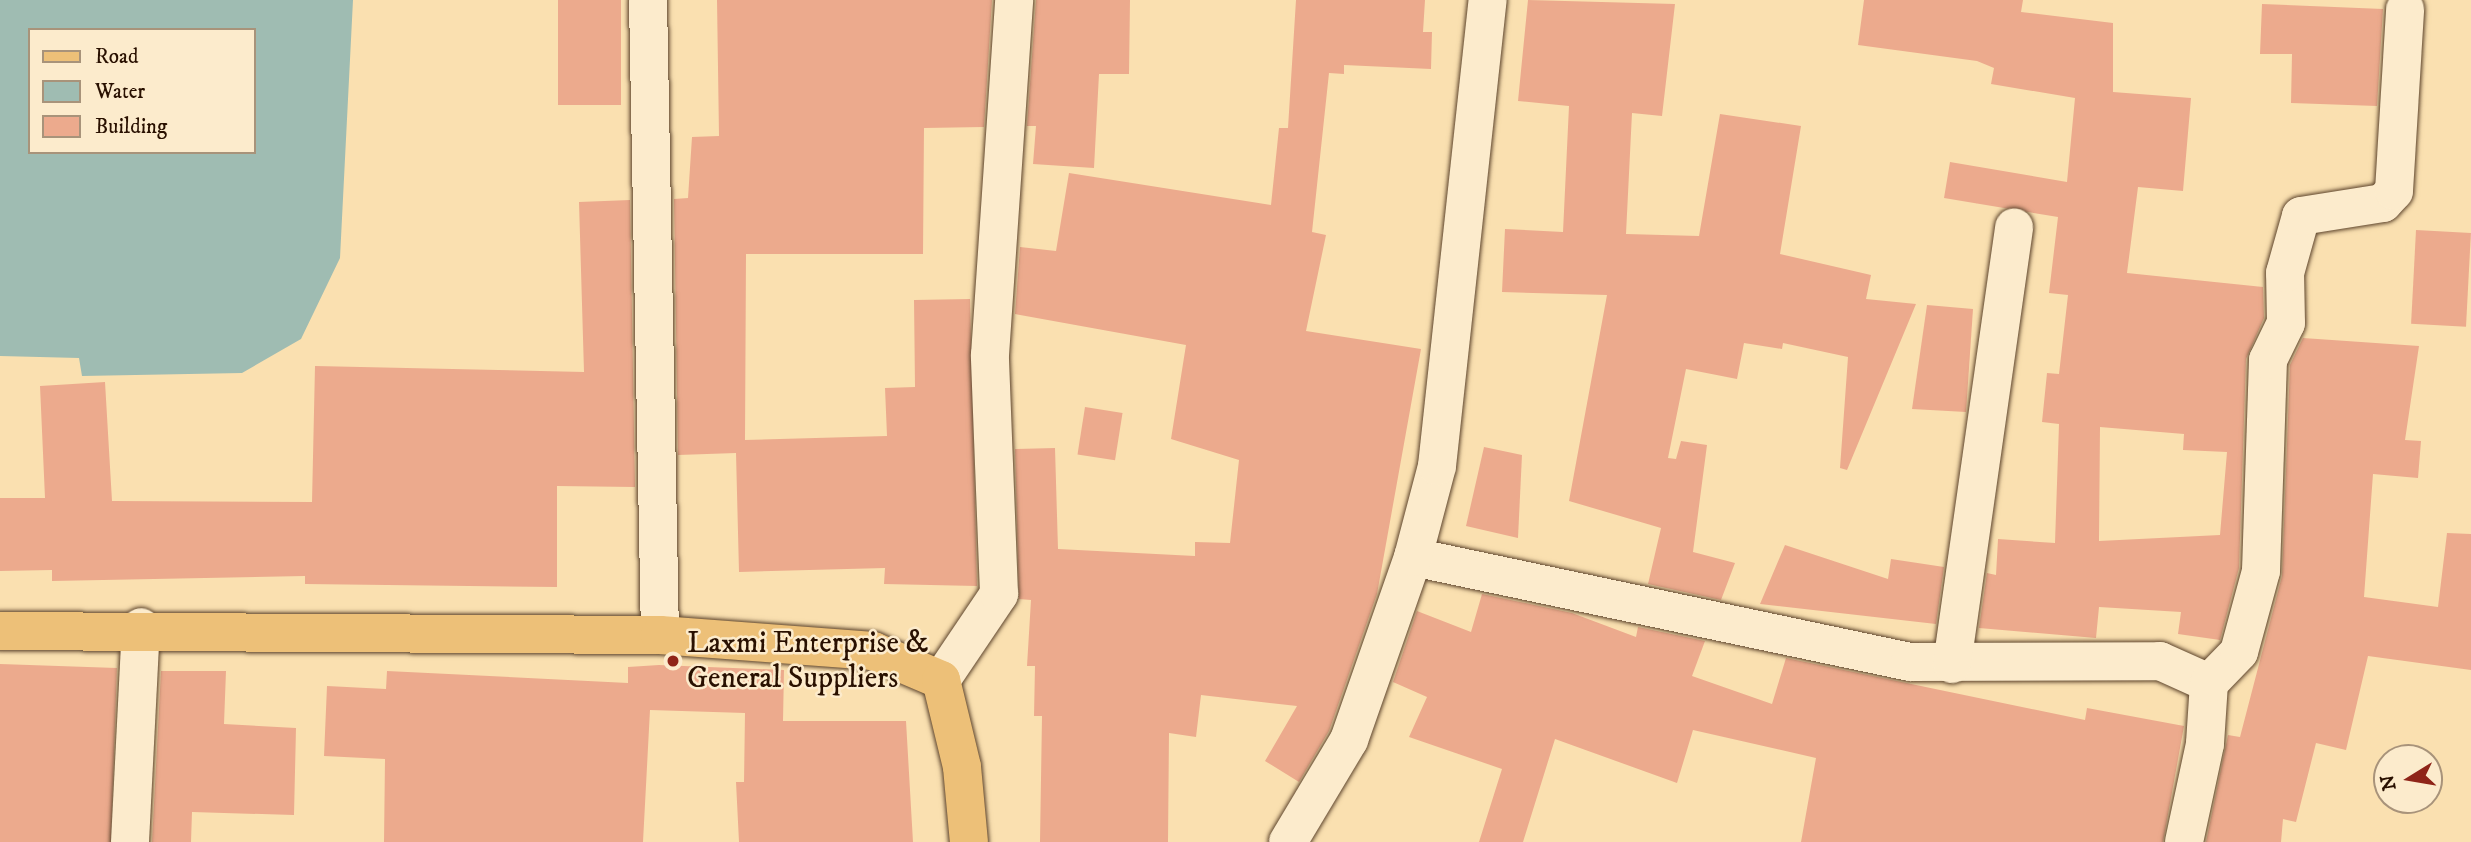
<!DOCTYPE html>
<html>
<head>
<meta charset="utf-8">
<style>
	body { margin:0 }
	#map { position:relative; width:2471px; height:842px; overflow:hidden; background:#fae0b0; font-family:"IM FELL DW Pica",serif }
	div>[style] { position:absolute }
	.water>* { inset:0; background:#9fbcb2 }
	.building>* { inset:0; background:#ecaa8d; transform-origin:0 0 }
	.roads { filter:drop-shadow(0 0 2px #5d442c) drop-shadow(0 0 2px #5d442c) }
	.minor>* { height:38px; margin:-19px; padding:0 19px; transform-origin:19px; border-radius:19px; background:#fcebcc }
	.primary>* { height:38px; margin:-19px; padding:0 19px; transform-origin:19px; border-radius:19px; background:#edc078 }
	.dots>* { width:19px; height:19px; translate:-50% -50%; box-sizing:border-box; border:4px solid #fcebcc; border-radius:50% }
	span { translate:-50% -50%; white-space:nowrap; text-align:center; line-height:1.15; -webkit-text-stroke:5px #fcebcc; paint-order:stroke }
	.poi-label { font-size:30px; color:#291000 }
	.left { translate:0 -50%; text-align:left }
	.legend { position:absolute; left:28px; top:28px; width:228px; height:126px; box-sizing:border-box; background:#fcebcc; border:2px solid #a8937a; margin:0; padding:9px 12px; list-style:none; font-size:21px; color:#291000 }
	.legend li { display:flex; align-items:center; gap:14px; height:35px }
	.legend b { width:35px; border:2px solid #a8937a }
	.north { position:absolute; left:2373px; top:744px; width:70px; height:70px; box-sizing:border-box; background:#fcebcc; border:2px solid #a8937a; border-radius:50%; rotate:259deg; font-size:19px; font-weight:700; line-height:28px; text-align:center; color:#291000 }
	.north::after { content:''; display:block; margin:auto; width:24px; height:32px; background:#8f2418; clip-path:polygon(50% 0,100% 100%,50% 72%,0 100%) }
</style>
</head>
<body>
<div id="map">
	<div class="water">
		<i style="clip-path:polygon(evenodd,0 0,353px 0,340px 258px,301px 339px,242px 373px,82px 376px,79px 358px,0 356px,0 0,30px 30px,254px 30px,254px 152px,30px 152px,30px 30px)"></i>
	</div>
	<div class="building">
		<i style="left:558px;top:0;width:63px;height:105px"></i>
		<i style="clip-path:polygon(717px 0,992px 0,984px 127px,924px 128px,923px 254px,746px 254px,745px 440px,887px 436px,885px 388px,915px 387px,914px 300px,970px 299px,977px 586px,884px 584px,885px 568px,739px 572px,736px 453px,678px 455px,674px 199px,688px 198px,692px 137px,719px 136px)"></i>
		<i style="clip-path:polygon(1036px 0,1130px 0,1129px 74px,1099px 74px,1094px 168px,1033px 164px,1036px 126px,1027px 126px)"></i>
		<i style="clip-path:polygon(1296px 0,1425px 0,1423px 32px,1432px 32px,1431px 69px,1344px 65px,1344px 74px,1329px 73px,1312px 232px,1326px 235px,1306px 331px,1421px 349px,1377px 594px,1329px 731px,1299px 782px,1265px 761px,1297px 706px,1201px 695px,1196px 737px,1169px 733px,1168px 842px,1040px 842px,1042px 716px,1034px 716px,1035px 666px,1027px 666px,1031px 600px,1019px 599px,1015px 449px,1055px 448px,1058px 549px,1195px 556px,1195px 542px,1230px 543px,1239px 460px,1171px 439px,1186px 345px,1015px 314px,1020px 247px,1056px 251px,1069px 173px,1271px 205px,1279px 128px,1288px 128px)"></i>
		<i style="clip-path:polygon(1528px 0,1675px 4px,1662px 116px,1632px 113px,1626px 234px,1699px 236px,1720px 114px,1801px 126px,1780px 254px,1871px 275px,1866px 299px,1916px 304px,1847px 470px,1840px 468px,1848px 357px,1783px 343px,1782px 349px,1744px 343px,1737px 379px,1686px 369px,1668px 458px,1676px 459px,1681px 441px,1707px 445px,1693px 552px,1735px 563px,1721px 600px,1648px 584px,1661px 528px,1569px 501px,1607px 295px,1502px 292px,1505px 229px,1563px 232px,1569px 106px,1518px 101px)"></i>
		<i style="clip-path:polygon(evenodd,1864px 0,2023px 0,2021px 12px,2113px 23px,2113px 92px,2191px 98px,2183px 191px,2138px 187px,2127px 273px,2263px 287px,2264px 318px,2246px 359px,2239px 568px,2220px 640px,2178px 634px,2181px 612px,2099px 607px,2096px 638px,1979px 628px,1987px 573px,1996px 575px,1998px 539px,2055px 543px,2059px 424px,2042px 422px,2047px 373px,2059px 374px,2068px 295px,2049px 293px,2058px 217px,1944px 198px,1950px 162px,2067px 182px,2075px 98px,1991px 84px,1994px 68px,1977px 61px,1858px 45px,1864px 0,2100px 427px,2184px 434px,2183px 450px,2227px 452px,2220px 535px,2099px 541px,2100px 427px)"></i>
		<i style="clip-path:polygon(2262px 4px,2383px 9px,2377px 106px,2291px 103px,2292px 54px,2260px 54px)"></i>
		<i style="clip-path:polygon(630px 200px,635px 487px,557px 486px,557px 587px,305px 584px,305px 576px,52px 581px,52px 570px,0 571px,0 498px,45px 498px,40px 386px,105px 382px,112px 501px,312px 502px,315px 366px,584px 372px,579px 202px)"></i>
		<i style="left:2416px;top:230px;width:55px;height:94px;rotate:3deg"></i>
		<i style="clip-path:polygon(1927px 305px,1973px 309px,1966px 412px,1912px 409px)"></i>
		<i style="clip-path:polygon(2303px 338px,2419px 346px,2405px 440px,2421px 441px,2418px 478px,2373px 474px,2364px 597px,2438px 607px,2447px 533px,2471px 534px,2471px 670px,2368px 656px,2346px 750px,2316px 743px,2296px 822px,2283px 819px,2281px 842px,2206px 842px,2228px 735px,2240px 737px,2282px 576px,2290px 365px)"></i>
		<i style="left:1085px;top:407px;width:38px;height:48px;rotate:9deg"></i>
		<i style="clip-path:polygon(1484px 447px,1522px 455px,1518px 538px,1466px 526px)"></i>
		<i style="clip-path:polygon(1785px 545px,1888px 579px,1891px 559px,1944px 567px,1936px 624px,1760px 604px)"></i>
		<i style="clip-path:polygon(1482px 594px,1572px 613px,1636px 637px,1638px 627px,1705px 641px,1692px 676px,1772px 704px,1786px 658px,2085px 720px,2087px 708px,2184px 726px,2163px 842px,1801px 842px,1816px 758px,1693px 730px,1677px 783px,1555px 739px,1523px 842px,1479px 842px,1502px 769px,1409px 737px,1427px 697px,1393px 682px,1417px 611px,1471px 632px)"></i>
		<i style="left:0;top:664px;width:117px;height:178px;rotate:2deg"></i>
		<i style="clip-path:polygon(659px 665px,784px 670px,783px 721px,906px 721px,913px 842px,739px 842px,736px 782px,744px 782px,745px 713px,650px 710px,643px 842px,384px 842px,385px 759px,324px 756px,327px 686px,386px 689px,387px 671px,628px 683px,628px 667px)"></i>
		<i style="clip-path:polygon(161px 671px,226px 671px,224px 724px,296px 728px,294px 815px,192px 812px,191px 842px,152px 842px)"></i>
	</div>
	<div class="roads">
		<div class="minor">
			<i style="left:648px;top:0;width:635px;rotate:88.92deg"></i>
			<i style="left:1413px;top:557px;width:508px;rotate:11.93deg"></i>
			<i style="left:1910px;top:662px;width:250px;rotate:-0.2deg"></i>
			<i style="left:2160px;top:661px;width:54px;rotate:24.2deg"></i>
			<i style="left:2209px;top:683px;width:61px;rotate:93.8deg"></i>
			<i style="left:2205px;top:744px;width:100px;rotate:102.1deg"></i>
			<i style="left:1952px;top:664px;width:441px;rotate:-81.9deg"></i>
			<i style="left:941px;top:680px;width:104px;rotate:-56deg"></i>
			<i style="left:999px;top:594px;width:239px;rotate:-92.2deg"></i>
			<i style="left:990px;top:355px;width:356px;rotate:-86.1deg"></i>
			<i style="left:2209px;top:683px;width:43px;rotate:-45.9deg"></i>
			<i style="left:2239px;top:652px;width:84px;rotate:-74.8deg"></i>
			<i style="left:2261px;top:571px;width:211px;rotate:-88.1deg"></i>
			<i style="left:2268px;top:360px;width:41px;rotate:-64.1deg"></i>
			<i style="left:2286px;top:323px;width:50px;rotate:-91.1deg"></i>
			<i style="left:2285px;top:273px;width:59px;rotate:-74.3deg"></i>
			<i style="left:2301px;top:216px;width:83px;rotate:-9deg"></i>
			<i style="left:2383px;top:203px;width:16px;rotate:-47deg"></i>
			<i style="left:2394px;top:191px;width:182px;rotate:-86.5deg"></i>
			<i style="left:130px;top:842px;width:215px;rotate:-87.1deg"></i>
			<i style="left:1288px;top:842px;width:119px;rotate:-59.1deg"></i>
			<i style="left:1349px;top:740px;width:194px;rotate:-70.7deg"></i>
			<i style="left:1413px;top:557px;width:94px;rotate:-75.2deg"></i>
			<i style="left:1437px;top:466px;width:469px;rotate:-83.8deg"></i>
		</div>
		<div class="primary">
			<i style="left:0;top:631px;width:660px;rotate:0.35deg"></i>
			<i style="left:660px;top:635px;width:214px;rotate:4.3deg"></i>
			<i style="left:873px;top:651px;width:74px;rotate:23.1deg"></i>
			<i style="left:941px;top:680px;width:89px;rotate:76.4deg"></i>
			<i style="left:962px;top:767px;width:75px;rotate:84.7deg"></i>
		</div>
	</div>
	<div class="dots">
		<i style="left:673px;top:661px;background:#8f2418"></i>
	</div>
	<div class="poi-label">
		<span class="left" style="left:687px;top:661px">Laxmi Enterprise &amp;<br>General Suppliers</span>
	</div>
	<ul class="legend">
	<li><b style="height:9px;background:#edc078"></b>Road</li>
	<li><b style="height:19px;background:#9fbcb2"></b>Water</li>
	<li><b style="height:19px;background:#ecaa8d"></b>Building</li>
	</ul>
	<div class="north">N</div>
</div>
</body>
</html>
